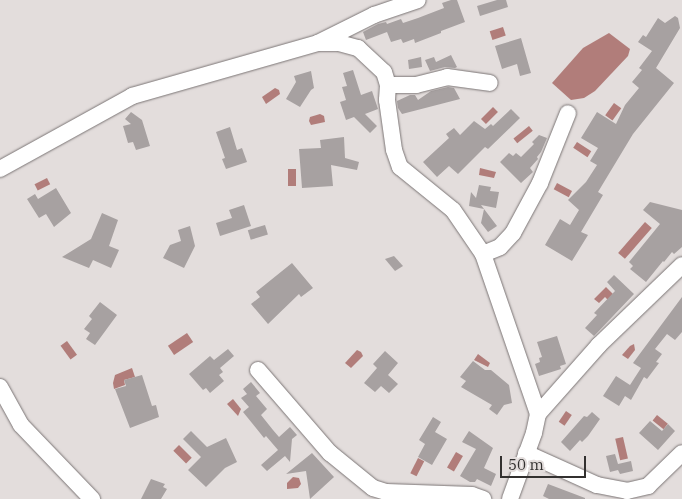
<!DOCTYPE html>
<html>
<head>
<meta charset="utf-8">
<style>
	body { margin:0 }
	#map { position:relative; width:682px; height:499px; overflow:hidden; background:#e3dddc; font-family:"IBM Plex Serif",serif }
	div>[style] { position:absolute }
	.water>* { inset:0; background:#b17d7a; transform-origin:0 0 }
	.building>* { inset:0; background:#a7a1a1; transform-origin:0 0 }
	.roads { filter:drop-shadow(0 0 1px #7b7575) drop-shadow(0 0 1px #7b7575) }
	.minor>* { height:16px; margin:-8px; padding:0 8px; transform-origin:8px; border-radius:8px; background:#fff }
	span { translate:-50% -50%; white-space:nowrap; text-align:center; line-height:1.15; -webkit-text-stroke:4px #e3dddc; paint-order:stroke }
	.scale { position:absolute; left:500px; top:456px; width:86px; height:22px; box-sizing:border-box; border:2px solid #32302f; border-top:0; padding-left:6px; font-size:15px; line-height:18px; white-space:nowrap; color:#32302f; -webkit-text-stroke:4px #e3dddc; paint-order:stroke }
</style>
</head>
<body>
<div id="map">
	<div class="water">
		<i style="left:503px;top:27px;width:9px;height:14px;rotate:72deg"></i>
		<i style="clip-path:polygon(609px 33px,630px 49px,628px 56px,595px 91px,584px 98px,571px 100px,552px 83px,583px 48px)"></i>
		<i style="clip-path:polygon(275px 88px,279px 90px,280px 94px,266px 104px,262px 97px)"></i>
		<i style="left:614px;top:103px;width:9px;height:15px;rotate:36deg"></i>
		<i style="left:493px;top:107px;width:7px;height:17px;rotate:45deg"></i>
		<i style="clip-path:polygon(320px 114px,324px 116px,325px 122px,311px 125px,309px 121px,310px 117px)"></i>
		<i style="left:529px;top:126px;width:6px;height:20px;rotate:51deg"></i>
		<i style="left:577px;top:142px;width:17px;height:7px;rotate:33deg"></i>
		<i style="clip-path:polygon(480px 168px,496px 172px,494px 178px,479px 175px)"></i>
		<i style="left:288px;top:169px;width:8px;height:17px"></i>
		<i style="left:47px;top:178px;width:7px;height:14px;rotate:63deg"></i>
		<i style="left:557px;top:183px;width:17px;height:7px;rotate:28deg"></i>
		<i style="left:645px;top:222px;width:9px;height:41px;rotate:41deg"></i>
		<i style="clip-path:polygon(606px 287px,613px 294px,608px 300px,605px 297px,599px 303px,594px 299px)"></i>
		<i style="left:187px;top:333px;width:11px;height:23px;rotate:56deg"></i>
		<i style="left:67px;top:341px;width:17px;height:8px;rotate:54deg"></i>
		<i style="clip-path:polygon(634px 344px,635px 350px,628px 359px,622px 355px,630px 346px)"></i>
		<i style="clip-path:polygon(357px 350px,361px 352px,363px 356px,351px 368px,345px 363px)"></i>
		<i style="clip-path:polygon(478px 354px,490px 363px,488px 367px,474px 360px)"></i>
		<i style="clip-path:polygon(132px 368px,135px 377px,124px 380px,125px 385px,114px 389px,113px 383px,115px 375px)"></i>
		<i style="clip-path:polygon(233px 399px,241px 409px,238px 416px,227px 404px)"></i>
		<i style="left:566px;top:411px;width:7px;height:13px;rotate:34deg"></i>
		<i style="left:657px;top:415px;width:14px;height:7px;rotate:39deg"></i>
		<i style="left:623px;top:437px;width:22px;height:8px;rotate:77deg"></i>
		<i style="left:179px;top:445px;width:18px;height:8px;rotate:45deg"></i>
		<i style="left:456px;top:452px;width:8px;height:18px;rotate:30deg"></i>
		<i style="left:418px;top:458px;width:7px;height:17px;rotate:27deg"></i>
		<i style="clip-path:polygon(293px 477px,299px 478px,301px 484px,298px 488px,287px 489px,287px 483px)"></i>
	</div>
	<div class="building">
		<i style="clip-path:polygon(451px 0,457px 0,465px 22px,441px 31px,441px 33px,415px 43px,414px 39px,403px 43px,401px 39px,391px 42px,387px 32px,366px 40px,363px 32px,378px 24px,386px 22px,387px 24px,401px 19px,403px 23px,418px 18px,444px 8px,442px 3px)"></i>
		<i style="clip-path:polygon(497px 0,506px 0,508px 7px,480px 16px,477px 6px)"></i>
		<i style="clip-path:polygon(675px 16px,678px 18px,680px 28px,656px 68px,674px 83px,633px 134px,598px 192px,603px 195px,581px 232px,588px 235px,572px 261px,545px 245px,560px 219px,570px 225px,579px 210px,568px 200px,586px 182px,597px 165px,590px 161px,598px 148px,581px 138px,597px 112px,616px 124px,625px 105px,639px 88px,632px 82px,642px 70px,639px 68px,652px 51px,638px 42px,643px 35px,646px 37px,658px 18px,665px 23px)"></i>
		<i style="clip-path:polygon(521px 38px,531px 73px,520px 76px,517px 64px,502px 69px,495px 46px)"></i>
		<i style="clip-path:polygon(451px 55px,457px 67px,455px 68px,445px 67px,430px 71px,425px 60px,434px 57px,436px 62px)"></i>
		<i style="clip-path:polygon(421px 57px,422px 67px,409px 69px,408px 60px)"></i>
		<i style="clip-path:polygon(353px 70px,361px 95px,372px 91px,378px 109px,365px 114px,377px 126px,370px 133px,354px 117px,346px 120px,340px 102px,346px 100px,342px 87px,347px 86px,343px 73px)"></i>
		<i style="clip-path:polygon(311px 71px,314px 88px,311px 90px,300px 107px,286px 99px,296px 82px,294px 76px)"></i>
		<i style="clip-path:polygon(448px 87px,454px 88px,460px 99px,402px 114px,398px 108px,397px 101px,410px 95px,415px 95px,418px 100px,431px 91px)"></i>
		<i style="clip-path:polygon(511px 109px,520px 118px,488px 149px,485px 147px,458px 174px,449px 166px,437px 177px,423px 162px,449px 138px,446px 134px,454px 128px,460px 135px,474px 121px,485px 129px,491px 124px,493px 126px)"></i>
		<i style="clip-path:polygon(131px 112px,142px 120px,150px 146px,136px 150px,133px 142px,128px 143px,123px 126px,131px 124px,125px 119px)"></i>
		<i style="clip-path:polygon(230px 127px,237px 150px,242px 148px,247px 162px,226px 169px,222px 159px,225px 158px,216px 132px)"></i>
		<i style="clip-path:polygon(539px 135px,547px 138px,541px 152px,537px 157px,538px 159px,530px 168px,533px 172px,521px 183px,500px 162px,509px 153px,513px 156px,516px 153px,521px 157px,534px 144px,532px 142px)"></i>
		<i style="clip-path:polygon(344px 137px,345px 158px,359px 162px,357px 170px,331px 165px,333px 186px,302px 188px,299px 149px,321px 148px,320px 140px)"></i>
		<i style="clip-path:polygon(479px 185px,491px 187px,490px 191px,499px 192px,496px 208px,481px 205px,497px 226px,488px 232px,481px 223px,484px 209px,469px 206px,471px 192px,476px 198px)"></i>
		<i style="clip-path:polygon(56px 188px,71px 213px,54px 227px,46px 214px,39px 218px,27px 199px,35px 194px,38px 199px)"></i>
		<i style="clip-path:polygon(650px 202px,682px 210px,682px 247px,674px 254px,672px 252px,664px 262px,663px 261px,646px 282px,630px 269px,633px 266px,629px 262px,660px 224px,643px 210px)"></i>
		<i style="clip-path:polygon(244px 205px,251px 226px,220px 236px,216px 223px,232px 218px,229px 210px)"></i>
		<i style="clip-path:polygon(102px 213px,118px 220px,109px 246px,119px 250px,111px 268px,93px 260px,89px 268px,62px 257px,91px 239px)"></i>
		<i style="left:265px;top:225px;width:10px;height:18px;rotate:73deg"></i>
		<i style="clip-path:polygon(190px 226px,195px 246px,184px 268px,163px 258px,170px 245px,181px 241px,178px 230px)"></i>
		<i style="clip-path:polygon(394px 256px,403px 266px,395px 271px,385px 259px)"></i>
		<i style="clip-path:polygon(292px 263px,313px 288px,301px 297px,299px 294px,268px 324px,251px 304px,260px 297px,256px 292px)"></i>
		<i style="clip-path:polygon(614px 275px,634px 294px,594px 336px,585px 328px,597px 315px,594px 313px,615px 291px,607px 282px)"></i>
		<i style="clip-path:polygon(682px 297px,682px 332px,675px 340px,667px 334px,655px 349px,662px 354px,656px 362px,659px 363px,647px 379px,644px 377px,631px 400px,625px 396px,619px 406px,603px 396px,616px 376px,630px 385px,641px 368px,633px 363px)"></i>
		<i style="clip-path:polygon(100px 302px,117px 315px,95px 345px,86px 339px,90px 333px,84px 329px,92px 319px,89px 316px)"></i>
		<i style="clip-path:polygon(557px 336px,566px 364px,560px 366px,561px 369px,539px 376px,535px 364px,540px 362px,539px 358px,542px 357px,537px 342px)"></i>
		<i style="clip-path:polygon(228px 349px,234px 356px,220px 368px,223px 372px,219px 375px,224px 381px,210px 393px,206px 388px,203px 390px,189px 374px,210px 356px,214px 360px)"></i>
		<i style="clip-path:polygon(385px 351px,398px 363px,388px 375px,398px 384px,389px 393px,381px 386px,375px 392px,364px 383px,377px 368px,373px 364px)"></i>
		<i style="clip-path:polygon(473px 361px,485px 370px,491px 370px,509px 385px,512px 403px,504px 405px,497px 415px,489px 409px,492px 405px,461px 387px,466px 381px,460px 377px)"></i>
		<i style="clip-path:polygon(142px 375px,152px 406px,156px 405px,159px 417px,130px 428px,115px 389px,126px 386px,124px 380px)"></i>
		<i style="clip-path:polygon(251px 382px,260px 393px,256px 396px,267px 409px,261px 415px,273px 430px,279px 437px,290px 427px,297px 435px,292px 439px,290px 462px,285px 456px,267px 471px,261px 465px,278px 450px,266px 436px,264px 438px,243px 412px,249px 407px,241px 398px,247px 394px,243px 389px)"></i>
		<i style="clip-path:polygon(592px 412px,600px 419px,588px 436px,582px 442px,580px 440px,570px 451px,561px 442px,584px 416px,587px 417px)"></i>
		<i style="clip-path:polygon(433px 417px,441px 422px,435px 432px,447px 439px,432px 465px,418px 457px,425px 444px,419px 440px)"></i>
		<i style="clip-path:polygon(650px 421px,662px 431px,668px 424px,675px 431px,658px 450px,639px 433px)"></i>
		<i style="clip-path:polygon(191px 431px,207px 447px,226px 438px,237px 462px,225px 468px,206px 487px,188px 470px,201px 457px,183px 439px)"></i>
		<i style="clip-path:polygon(469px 431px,493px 448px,484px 468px,496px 474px,491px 486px,477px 479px,475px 482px,470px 482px,460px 476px,476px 449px,462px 442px)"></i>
		<i style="clip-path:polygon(312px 453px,334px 477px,310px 499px,306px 471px,286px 474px)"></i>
		<i style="clip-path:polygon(615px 454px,618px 464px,631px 461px,633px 471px,620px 474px,618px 470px,610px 472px,606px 456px)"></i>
		<i style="clip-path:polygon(151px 479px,165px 484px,163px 487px,167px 489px,161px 499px,141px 499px)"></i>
		<i style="clip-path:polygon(548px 484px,585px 498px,585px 499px,549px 499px,543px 496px)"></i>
	</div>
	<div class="roads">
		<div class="minor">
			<i style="left:318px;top:43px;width:21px"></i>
			<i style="left:339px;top:43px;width:20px;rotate:15deg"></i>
			<i style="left:358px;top:48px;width:35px;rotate:43deg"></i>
			<i style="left:384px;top:72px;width:14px;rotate:73deg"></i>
			<i style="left:388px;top:85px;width:15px;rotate:94deg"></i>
			<i style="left:387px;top:100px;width:50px;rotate:82deg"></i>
			<i style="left:394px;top:150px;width:18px;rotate:71deg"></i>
			<i style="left:400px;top:167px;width:68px;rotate:39.1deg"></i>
			<i style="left:453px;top:210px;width:53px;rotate:55.7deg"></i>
			<i style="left:483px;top:254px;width:169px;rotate:71deg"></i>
			<i style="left:538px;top:414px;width:19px;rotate:102deg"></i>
			<i style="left:534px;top:433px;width:70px;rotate:110deg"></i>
			<i style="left:388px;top:85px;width:28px"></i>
			<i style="left:416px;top:85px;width:32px;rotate:-14deg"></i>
			<i style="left:447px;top:77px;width:43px;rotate:7.9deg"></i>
			<i style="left:0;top:169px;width:151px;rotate:-28.9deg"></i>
			<i style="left:132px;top:96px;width:193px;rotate:-15.9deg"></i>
			<i style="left:318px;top:43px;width:63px;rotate:-26.6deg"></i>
			<i style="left:374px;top:15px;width:46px;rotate:-18.8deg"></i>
			<i style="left:483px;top:254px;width:18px;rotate:-22deg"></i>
			<i style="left:500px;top:247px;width:19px;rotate:-47deg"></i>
			<i style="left:513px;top:233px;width:57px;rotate:-61.6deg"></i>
			<i style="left:540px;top:183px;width:75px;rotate:-68.2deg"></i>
			<i style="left:258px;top:370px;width:110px;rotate:49.1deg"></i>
			<i style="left:330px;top:453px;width:55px;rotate:39.1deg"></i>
			<i style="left:373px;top:488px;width:14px;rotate:17deg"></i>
			<i style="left:386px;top:492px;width:86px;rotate:2deg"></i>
			<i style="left:472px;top:495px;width:12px;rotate:20deg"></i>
			<i style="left:0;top:387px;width:43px;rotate:61.1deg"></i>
			<i style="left:21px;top:425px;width:103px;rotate:46.2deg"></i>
			<i style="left:538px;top:414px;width:92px;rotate:-48.5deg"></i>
			<i style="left:599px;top:345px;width:115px;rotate:-43.9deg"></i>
			<i style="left:526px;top:453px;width:78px;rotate:24.3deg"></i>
			<i style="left:597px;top:485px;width:31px;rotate:11deg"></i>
			<i style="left:627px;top:491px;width:22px;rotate:-13deg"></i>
			<i style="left:648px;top:486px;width:47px;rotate:-44.1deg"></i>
		</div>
	</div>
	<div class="scale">50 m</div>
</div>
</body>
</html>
